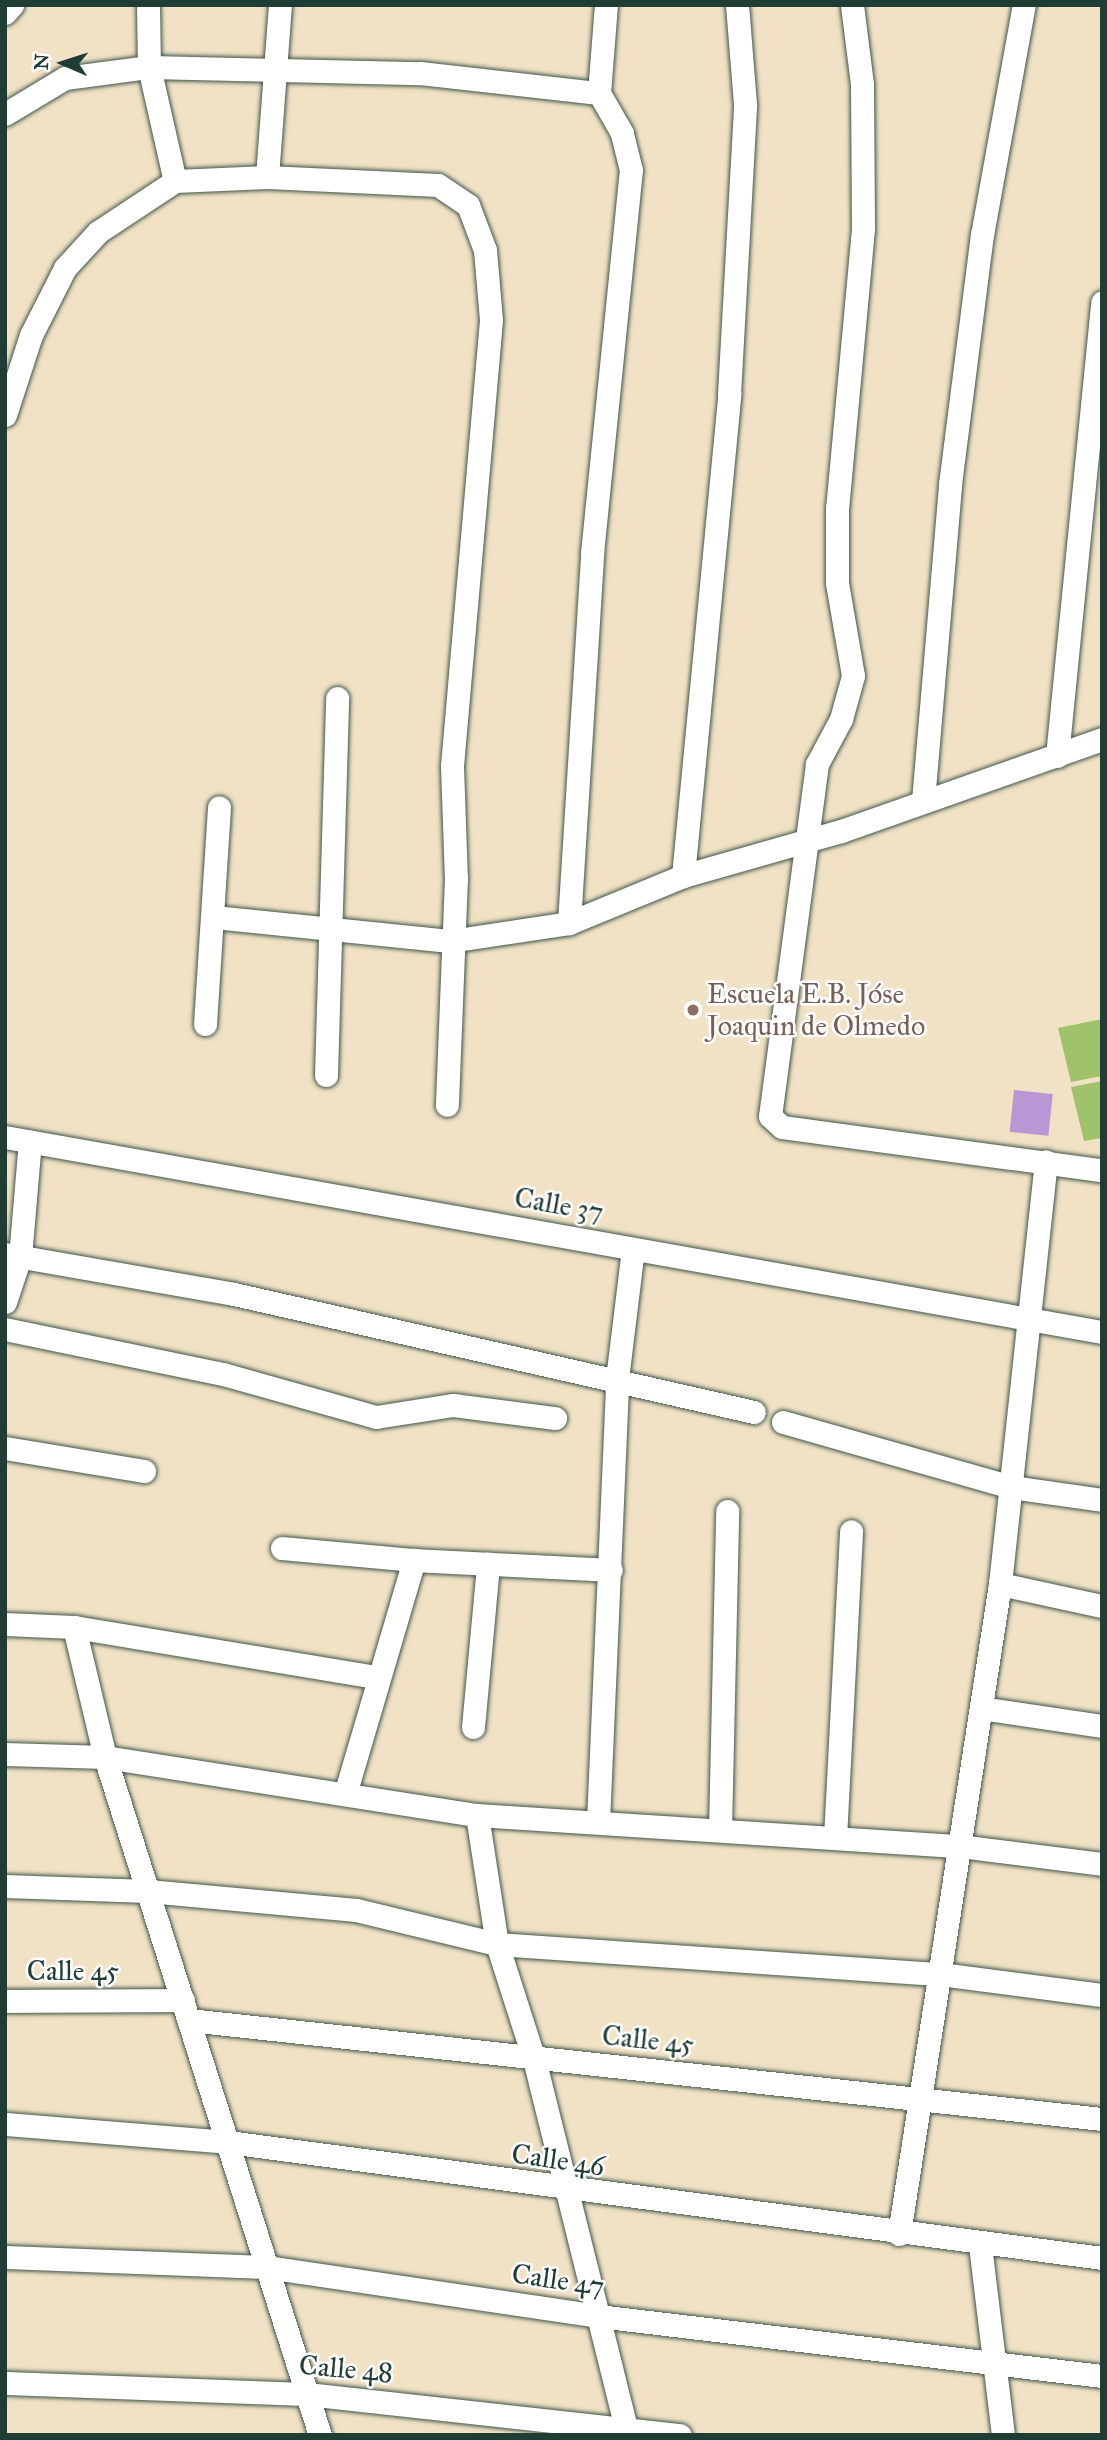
<!DOCTYPE html>
<html>
<head>
<meta charset="utf-8">
<style>
	body { margin:0 }
	#map { position:relative; width:1107px; height:2440px; overflow:hidden; background:#f1e2c5; font-family:"IM FELL Great Primer",serif }
	div>[style] { position:absolute }
	.green>* { inset:0; background:#a0c26b }
	.building>* { inset:0; background:#ba96d5; transform-origin:0 0 }
	.roads { filter:drop-shadow(0 0 2px #3e564a) drop-shadow(0 0 2px #3e564a) }
	.minor>* { height:23px; margin:-11.5px; padding:0 11.5px; transform-origin:11.5px; border-radius:11.5px; background:#fff }
	.dots>* { width:19px; height:19px; translate:-50% -50%; box-sizing:border-box; border:4px solid #fff; border-radius:50% }
	span { translate:-50% -50%; white-space:nowrap; text-align:center; line-height:1.15; -webkit-text-stroke:5px #fff; paint-order:stroke }
	.education-label { font-size:28px; color:#785e54 }
	.left { translate:0 -50%; text-align:left }
	.street-label { font-size:28px; color:#1f3d34 }
	.frame { position:absolute; inset:0; border:7px solid #1f3d34; pointer-events:none }
	.north { position:absolute; left:28px; top:28px; width:70px; height:70px; -webkit-text-stroke:5px #fff; paint-order:stroke; rotate:273deg; font-size:19px; font-weight:700; line-height:28px; text-align:center; color:#1f3d34 }
	.north::after { content:''; display:block; margin:auto; width:24px; height:32px; background:#1f3d34; clip-path:polygon(50% 0,100% 100%,50% 72%,0 100%) }
</style>
</head>
<body>
<div id="map">
	<div class="green">
		<i style="clip-path:polygon(1102px 1019px,1102px 1076px,1071px 1082px,1058px 1028px)"></i>
		<i style="clip-path:polygon(1102px 1081px,1102px 1138px,1084px 1141px,1071px 1087px)"></i>
	</div>
	<div class="building">
		<i style="left:1014px;top:1090px;width:39px;height:42px;rotate:6deg"></i>
	</div>
	<div class="roads">
		<div class="minor">
			<i style="left:148px;top:5px;width:62px;rotate:89.1deg"></i>
			<i style="left:149px;top:67px;width:117px;rotate:77.2deg"></i>
			<i style="left:852px;top:5px;width:80px;rotate:82.8deg"></i>
			<i style="left:862px;top:84px;width:145px;rotate:89.6deg"></i>
			<i style="left:863px;top:229px;width:279px;rotate:95.3deg"></i>
			<i style="left:837px;top:507px;width:76px;rotate:90deg"></i>
			<i style="left:837px;top:583px;width:94px;rotate:80.2deg"></i>
			<i style="left:853px;top:676px;width:45px;rotate:105.6deg"></i>
			<i style="left:841px;top:719px;width:51px;rotate:118.1deg"></i>
			<i style="left:817px;top:764px;width:355px;rotate:97.6deg"></i>
			<i style="left:770px;top:1116px;width:16px;rotate:43deg"></i>
			<i style="left:782px;top:1127px;width:323px;rotate:7.7deg"></i>
			<i style="left:5px;top:13px;width:11px;rotate:-49deg"></i>
			<i style="left:5px;top:114px;width:70px;rotate:-31deg"></i>
			<i style="left:65px;top:78px;width:85px;rotate:-7.5deg"></i>
			<i style="left:149px;top:67px;width:271px;rotate:1.3deg"></i>
			<i style="left:420px;top:73px;width:180px;rotate:6.4deg"></i>
			<i style="left:267px;top:177px;width:172px;rotate:-85.7deg"></i>
			<i style="left:5px;top:415px;width:84px;rotate:-72deg"></i>
			<i style="left:31px;top:335px;width:75px;rotate:-63.1deg"></i>
			<i style="left:65px;top:268px;width:49px;rotate:-47.5deg"></i>
			<i style="left:98px;top:232px;width:92px;rotate:-33.5deg"></i>
			<i style="left:175px;top:181px;width:92px;rotate:-2.5deg"></i>
			<i style="left:267px;top:177px;width:171px;rotate:2.7deg"></i>
			<i style="left:438px;top:185px;width:36px;rotate:34deg"></i>
			<i style="left:468px;top:205px;width:48px;rotate:69.3deg"></i>
			<i style="left:485px;top:250px;width:70px;rotate:85.1deg"></i>
			<i style="left:491px;top:320px;width:448px;rotate:95deg"></i>
			<i style="left:452px;top:766px;width:112px;rotate:88deg"></i>
			<i style="left:456px;top:878px;width:227px;rotate:92.3deg"></i>
			<i style="left:1057px;top:756px;width:456px;rotate:-84.3deg"></i>
			<i style="left:923px;top:801px;width:318px;rotate:-85.1deg"></i>
			<i style="left:950px;top:484px;width:251px;rotate:-82.7deg"></i>
			<i style="left:982px;top:235px;width:234px;rotate:-79.7deg"></i>
			<i style="left:683px;top:876px;width:484px;rotate:-84.5deg"></i>
			<i style="left:729px;top:394px;width:290px;rotate:-86.8deg"></i>
			<i style="left:745px;top:104px;width:99px;rotate:-94.6deg"></i>
			<i style="left:214px;top:917px;width:237px;rotate:5.8deg"></i>
			<i style="left:450px;top:941px;width:120px;rotate:-8.6deg"></i>
			<i style="left:569px;top:923px;width:123px;rotate:-22.4deg"></i>
			<i style="left:683px;top:876px;width:164px;rotate:-15.9deg"></i>
			<i style="left:841px;top:831px;width:277px;rotate:-19.4deg"></i>
			<i style="left:569px;top:923px;width:371px;rotate:-86.4deg"></i>
			<i style="left:592px;top:553px;width:385px;rotate:-84.2deg"></i>
			<i style="left:631px;top:170px;width:38px;rotate:-104deg"></i>
			<i style="left:622px;top:133px;width:46px;rotate:-119.9deg"></i>
			<i style="left:599px;top:93px;width:88px;rotate:-85.5deg"></i>
			<i style="left:205px;top:1024px;width:217px;rotate:-86.3deg"></i>
			<i style="left:326px;top:1075px;width:377px;rotate:-88.3deg"></i>
			<i style="left:5px;top:1137px;width:1114px;rotate:10.08deg"></i>
			<i style="left:5px;top:1254px;width:232px;rotate:9.9deg"></i>
			<i style="left:234px;top:1294px;width:533px;rotate:12.79deg"></i>
			<i style="left:5px;top:1302px;width:47px;rotate:-71.6deg"></i>
			<i style="left:20px;top:1257px;width:116px;rotate:-85.1deg"></i>
			<i style="left:5px;top:1329px;width:223px;rotate:11.7deg"></i>
			<i style="left:223px;top:1374px;width:159px;rotate:15.7deg"></i>
			<i style="left:376px;top:1417px;width:78px;rotate:-8.9deg"></i>
			<i style="left:453px;top:1405px;width:103px;rotate:7.3deg"></i>
			<i style="left:783px;top:1422px;width:237px;rotate:15.9deg"></i>
			<i style="left:1011px;top:1487px;width:92px;rotate:8.1deg"></i>
			<i style="left:5px;top:1448px;width:141px;rotate:9.4deg"></i>
			<i style="left:282px;top:1548px;width:133px;rotate:5.2deg"></i>
			<i style="left:1000px;top:1584px;width:104px;rotate:12.2deg"></i>
			<i style="left:5px;top:1624px;width:69px;rotate:2.5deg"></i>
			<i style="left:74px;top:1627px;width:305px;rotate:9.4deg"></i>
			<i style="left:74px;top:1627px;width:134px;rotate:76.6deg"></i>
			<i style="left:105px;top:1757px;width:711px;rotate:72.41deg"></i>
			<i style="left:981px;top:1708px;width:122px;rotate:8.5deg"></i>
			<i style="left:473px;top:1727px;width:164px;rotate:-84.7deg"></i>
			<i style="left:5px;top:1754px;width:100px;rotate:1.7deg"></i>
			<i style="left:105px;top:1757px;width:376px;rotate:8.9deg"></i>
			<i style="left:477px;top:1815px;width:484px;rotate:3.7deg"></i>
			<i style="left:960px;top:1846px;width:143px;rotate:7.2deg"></i>
			<i style="left:346px;top:1791px;width:241px;rotate:-73.6deg"></i>
			<i style="left:414px;top:1560px;width:197px;rotate:2.9deg"></i>
			<i style="left:477px;top:1815px;width:131px;rotate:81.2deg"></i>
			<i style="left:497px;top:1944px;width:121px;rotate:72.2deg"></i>
			<i style="left:534px;top:2059px;width:388px;rotate:76deg"></i>
			<i style="left:598px;top:1822px;width:443px;rotate:-87.5deg"></i>
			<i style="left:617px;top:1379px;width:131px;rotate:-83deg"></i>
			<i style="left:720px;top:1830px;width:319px;rotate:-88.7deg"></i>
			<i style="left:835px;top:1838px;width:307px;rotate:-87deg"></i>
			<i style="left:5px;top:1886px;width:143px;rotate:2deg"></i>
			<i style="left:148px;top:1891px;width:209px;rotate:5.2deg"></i>
			<i style="left:356px;top:1910px;width:145px;rotate:13.6deg"></i>
			<i style="left:497px;top:1944px;width:444px;rotate:3.9deg"></i>
			<i style="left:940px;top:1974px;width:163px;rotate:7.4deg"></i>
			<i style="left:5px;top:2001px;width:178px;rotate:-0.3deg"></i>
			<i style="left:189px;top:2020px;width:918px;rotate:6.19deg"></i>
			<i style="left:5px;top:2124px;width:224px;rotate:4.6deg"></i>
			<i style="left:228px;top:2142px;width:882px;rotate:7.56deg"></i>
			<i style="left:899px;top:2234px;width:658px;rotate:-81.17deg"></i>
			<i style="left:1000px;top:1584px;width:425px;rotate:-83.8deg"></i>
			<i style="left:980px;top:2245px;width:191px;rotate:83.1deg"></i>
			<i style="left:5px;top:2257px;width:262px;rotate:2.2deg"></i>
			<i style="left:267px;top:2267px;width:335px;rotate:8.4deg"></i>
			<i style="left:598px;top:2316px;width:508px;rotate:6.79deg"></i>
			<i style="left:5px;top:2383px;width:302px;rotate:2.1deg"></i>
			<i style="left:307px;top:2394px;width:375px;rotate:6.3deg"></i>
		</div>
	</div>
	<div class="dots">
		<i style="left:693px;top:1010px;background:#8d6e63"></i>
	</div>
	<div class="education-label">
		<span class="left" style="left:707px;top:1010px">Escuela E.B. Jóse<br>Joaquin de Olmedo</span>
	</div>
	<div class="street-label">
		<span style="left:559px;top:1205px;rotate:10deg">Calle 37</span>
		<span style="left:73px;top:1971px">Calle 45</span>
		<span style="left:648px;top:2040px;rotate:6deg">Calle 45</span>
		<span style="left:558px;top:2160px;rotate:8deg">Calle 46</span>
		<span style="left:558px;top:2280px;rotate:8deg">Calle 47</span>
		<span style="left:346px;top:2369px;rotate:5deg">Calle 48</span>
	</div>
	<div class="frame"></div>
	<div class="north">N</div>
</div>
</body>
</html>
